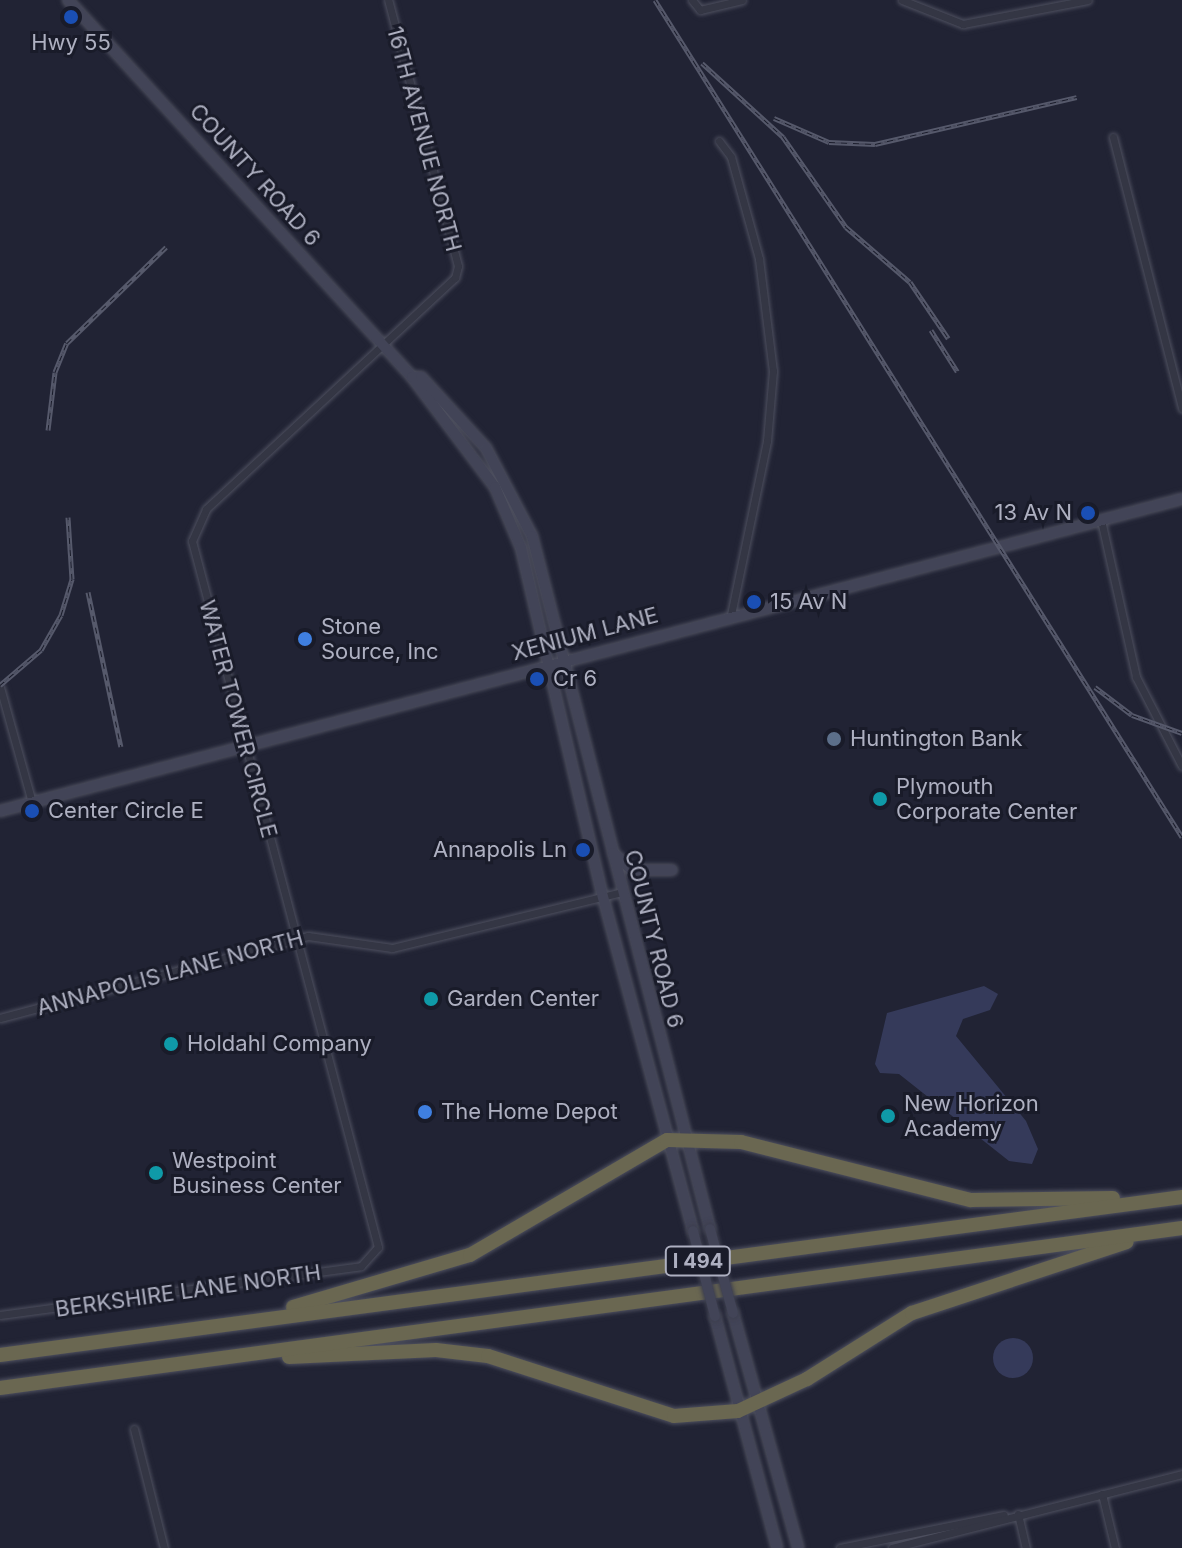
<!DOCTYPE html>
<html>
<head>
<meta charset="utf-8">
<style>
	body { margin:0 }
	#map { position:relative; width:1182px; height:1548px; overflow:hidden; background:#212334; font-family:Inter,sans-serif }
	div>[style] { position:absolute }
	.water>* { inset:0; background:#353a5a }
	.round { border-radius:50% }
	.roads { filter:drop-shadow(0 0 2px #4e505f) drop-shadow(0 0 2px #4e505f) }
	.minor>* { height:7px; margin:-3.5px; padding:0 3.5px; transform-origin:3.5px; border-radius:3.5px; background:#343644 }
	.secondary>* { height:10px; margin:-5px; padding:0 5px; transform-origin:5px; border-radius:5px; background:#424457 }
	.motorway>* { height:14px; margin:-7px; padding:0 7px; transform-origin:7px; border-radius:7px; background:#6a6751 }
	.rail>* { height:5px; margin-top:-2.5px; transform-origin:0; background:repeating-linear-gradient(90deg,#191b29 0 6px,#56596b 0 12px); box-sizing:border-box; border-block:2px solid #56596b }
	.bridges { filter:drop-shadow(0 0 2px #3d3f4e) drop-shadow(0 0 2px #3d3f4e) }
	.secondary-bridge>* { height:10px; margin:-5px; padding:0 5px; transform-origin:5px; border-radius:5px; background:#424457 }
	.dots>* { width:22px; height:22px; translate:-50% -50%; box-sizing:border-box; border:4px solid #191b29; border-radius:50% }
	span { translate:-50% -50%; white-space:nowrap; text-align:center; line-height:1.15; -webkit-text-stroke:6px #191b29; paint-order:stroke }
	.shield-label span { padding:2px 6px; background:#191b29; border:2px solid; border-radius:6px; -webkit-text-stroke-width:0 }
	.shield-label { font-size:20px; color:#aeb0c1; font-weight:700 }
	.poi-label { font-size:22px; color:#aeb0c1 }
	.right { translate:-100% -50%; text-align:right }
	.left { translate:0 -50%; text-align:left }
	.street-label { font-size:22px; color:#aeb0c1 }
</style>
</head>
<body>
<div id="map">
	<div class="water">
		<i style="clip-path:polygon(984px 986px,998px 994px,990px 1010px,963px 1019px,956px 1036px,1026px 1121px,1038px 1149px,1032px 1164px,1009px 1161px,899px 1074px,880px 1073px,875px 1064px,887px 1013px)"></i>
		<i class="round" style="left:993px;top:1338px;width:40px;height:40px"></i>
	</div>
	<div class="roads">
		<div class="minor">
			<i style="left:692px;top:0;width:13px;rotate:51deg"></i>
			<i style="left:700px;top:10px;width:43px;rotate:-13.4deg"></i>
			<i style="left:902px;top:0;width:66px;rotate:21.5deg"></i>
			<i style="left:963px;top:24px;width:127px;rotate:-10.9deg"></i>
			<i style="left:1113px;top:137px;width:280px;rotate:75.7deg"></i>
			<i style="left:719px;top:141px;width:20px;rotate:53deg"></i>
			<i style="left:731px;top:157px;width:106px;rotate:74.6deg"></i>
			<i style="left:759px;top:259px;width:113px;rotate:82.9deg"></i>
			<i style="left:773px;top:371px;width:70px;rotate:94.9deg"></i>
			<i style="left:767px;top:441px;width:178px;rotate:101.7deg"></i>
			<i style="left:1101px;top:520px;width:161px;rotate:77.4deg"></i>
			<i style="left:1136px;top:677px;width:100px;rotate:62.7deg"></i>
			<i style="left:0;top:687px;width:119px;rotate:74.5deg"></i>
			<i style="left:0;top:1018px;width:319px;rotate:-14.9deg"></i>
			<i style="left:308px;top:936px;width:85px;rotate:8.1deg"></i>
			<i style="left:392px;top:948px;width:236px;rotate:-13.7deg"></i>
			<i style="left:0;top:1315px;width:364px;rotate:-7.7deg"></i>
			<i style="left:361px;top:1266px;width:25px;rotate:-48deg"></i>
			<i style="left:378px;top:1247px;width:730px;rotate:-104.76deg"></i>
			<i style="left:192px;top:541px;width:35px;rotate:-66deg"></i>
			<i style="left:206px;top:509px;width:340px;rotate:-42.9deg"></i>
			<i style="left:455px;top:278px;width:12px;rotate:-76deg"></i>
			<i style="left:458px;top:266px;width:275px;rotate:-104.7deg"></i>
			<i style="left:134px;top:1429px;width:123px;rotate:75.9deg"></i>
			<i style="left:1102px;top:1494px;width:56px;rotate:76.5deg"></i>
			<i style="left:1018px;top:1514px;width:35px;rotate:77deg"></i>
			<i style="left:840px;top:1548px;width:167px;rotate:-11.4deg"></i>
			<i style="left:892px;top:1548px;width:299px;rotate:-14.3deg"></i>
		</div>
		<div class="secondary">
			<i style="left:68px;top:0;width:510px;rotate:47.62deg"></i>
			<i style="left:412px;top:377px;width:138px;rotate:53deg"></i>
			<i style="left:495px;top:487px;width:66px;rotate:66.9deg"></i>
			<i style="left:521px;top:548px;width:359px;rotate:76.8deg"></i>
			<i style="left:603px;top:897px;width:346px;rotate:74.9deg"></i>
			<i style="left:412px;top:377px;width:9px"></i>
			<i style="left:421px;top:377px;width:96px;rotate:47.5deg"></i>
			<i style="left:486px;top:448px;width:99px;rotate:62.4deg"></i>
			<i style="left:532px;top:536px;width:715px;rotate:75.59deg"></i>
			<i style="left:0;top:811px;width:1222px;rotate:-14.79deg"></i>
			<i style="left:613px;top:853px;width:25px;rotate:42deg"></i>
			<i style="left:632px;top:870px;width:40px"></i>
			<i style="left:733px;top:1313px;width:244px;rotate:74.5deg"></i>
			<i style="left:715px;top:1316px;width:240px;rotate:75deg"></i>
		</div>
		<div class="motorway">
			<i style="left:293px;top:1307px;width:184px;rotate:-16.4deg"></i>
			<i style="left:470px;top:1255px;width:228px;rotate:-30.3deg"></i>
			<i style="left:667px;top:1140px;width:74px;rotate:1.5deg"></i>
			<i style="left:741px;top:1142px;width:237px;rotate:14.2deg"></i>
			<i style="left:971px;top:1200px;width:142px;rotate:-0.8deg"></i>
			<i style="left:0;top:1355px;width:1193px;rotate:-7.61deg"></i>
			<i style="left:289px;top:1357px;width:147px;rotate:-2.7deg"></i>
			<i style="left:436px;top:1350px;width:52px;rotate:6.6deg"></i>
			<i style="left:488px;top:1356px;width:195px;rotate:17.9deg"></i>
			<i style="left:674px;top:1416px;width:64px;rotate:-4.5deg"></i>
			<i style="left:738px;top:1411px;width:76px;rotate:-24.9deg"></i>
			<i style="left:807px;top:1379px;width:124px;rotate:-32.2deg"></i>
			<i style="left:912px;top:1313px;width:226px;rotate:-18.3deg"></i>
			<i style="left:0;top:1388px;width:1193px;rotate:-7.71deg"></i>
		</div>
	</div>
	<div class="rail">
		<i style="left:655px;top:0;width:989px;rotate:57.8deg"></i>
		<i style="left:702px;top:63px;width:110px;rotate:42.4deg"></i>
		<i style="left:783px;top:137px;width:110px;rotate:55deg"></i>
		<i style="left:846px;top:227px;width:84px;rotate:40.7deg"></i>
		<i style="left:910px;top:282px;width:68px;rotate:55.8deg"></i>
		<i style="left:774px;top:118px;width:60px;rotate:23.6deg"></i>
		<i style="left:829px;top:142px;width:46px;rotate:2.5deg"></i>
		<i style="left:875px;top:144px;width:207px;rotate:-13.1deg"></i>
		<i style="left:931px;top:330px;width:49px;rotate:57.6deg"></i>
		<i style="left:48px;top:430px;width:58px;rotate:-83.1deg"></i>
		<i style="left:55px;top:372px;width:31px;rotate:-68deg"></i>
		<i style="left:67px;top:343px;width:138px;rotate:-44.1deg"></i>
		<i style="left:88px;top:592px;width:158px;rotate:78deg"></i>
		<i style="left:0;top:685px;width:54px;rotate:-40.5deg"></i>
		<i style="left:41px;top:650px;width:40px;rotate:-60.3deg"></i>
		<i style="left:61px;top:615px;width:38px;rotate:-73deg"></i>
		<i style="left:72px;top:579px;width:62px;rotate:-93.7deg"></i>
		<i style="left:1095px;top:687px;width:46px;rotate:37.1deg"></i>
		<i style="left:1132px;top:715px;width:53px;rotate:19.8deg"></i>
	</div>
	<div class="bridges">
		<div class="secondary-bridge">
			<i style="left:710px;top:1229px;width:87px;rotate:74.7deg"></i>
			<i style="left:693px;top:1231px;width:88px;rotate:75.5deg"></i>
		</div>
	</div>
	<div class="dots">
		<i style="left:71px;top:17px;background:#1a4fb4"></i>
		<i style="left:1088px;top:513px;background:#1a4fb4"></i>
		<i style="left:754px;top:602px;background:#1a4fb4"></i>
		<i style="left:305px;top:639px;background:#3f7fe0"></i>
		<i style="left:537px;top:679px;background:#1a4fb4"></i>
		<i style="left:834px;top:739px;background:#5c6f8a"></i>
		<i style="left:880px;top:799px;background:#0f9aa8"></i>
		<i style="left:32px;top:811px;background:#1a4fb4"></i>
		<i style="left:583px;top:850px;background:#1a4fb4"></i>
		<i style="left:431px;top:999px;background:#0f9aa8"></i>
		<i style="left:171px;top:1044px;background:#0f9aa8"></i>
		<i style="left:425px;top:1112px;background:#3f7fe0"></i>
		<i style="left:888px;top:1116px;background:#0f9aa8"></i>
		<i style="left:156px;top:1173px;background:#0f9aa8"></i>
	</div>
	<div class="shield-label">
		<span style="left:698px;top:1261px">I 494</span>
	</div>
	<div class="poi-label">
		<span style="left:71px;top:43px">Hwy 55</span>
		<span class="right" style="left:1072px;top:513px">13 Av N</span>
		<span class="left" style="left:770px;top:602px">15 Av N</span>
		<span class="left" style="left:321px;top:639px">Stone<br>Source, Inc</span>
		<span class="left" style="left:553px;top:679px">Cr 6</span>
		<span class="left" style="left:850px;top:739px">Huntington Bank</span>
		<span class="left" style="left:896px;top:799px">Plymouth<br>Corporate Center</span>
		<span class="left" style="left:48px;top:811px">Center Circle E</span>
		<span class="right" style="left:567px;top:850px">Annapolis Ln</span>
		<span class="left" style="left:447px;top:999px">Garden Center</span>
		<span class="left" style="left:187px;top:1044px">Holdahl Company</span>
		<span class="left" style="left:904px;top:1116px">New Horizon<br>Academy</span>
		<span class="left" style="left:441px;top:1112px">The Home Depot</span>
		<span class="left" style="left:172px;top:1173px">Westpoint<br>Business Center</span>
	</div>
	<div class="street-label">
		<span style="left:424px;top:139px;rotate:75deg">16TH AVENUE NORTH</span>
		<span style="left:255px;top:175px;rotate:48deg">COUNTY ROAD 6</span>
		<span style="left:585px;top:634px;rotate:-15deg">XENIUM LANE</span>
		<span style="left:238px;top:719px;rotate:75deg">WATER TOWER CIRCLE</span>
		<span style="left:654px;top:939px;rotate:76deg">COUNTY ROAD 6</span>
		<span style="left:170px;top:973px;rotate:-15deg">ANNAPOLIS LANE NORTH</span>
		<span style="left:188px;top:1291px;rotate:-8deg">BERKSHIRE LANE NORTH</span>
	</div>
</div>
</body>
</html>
